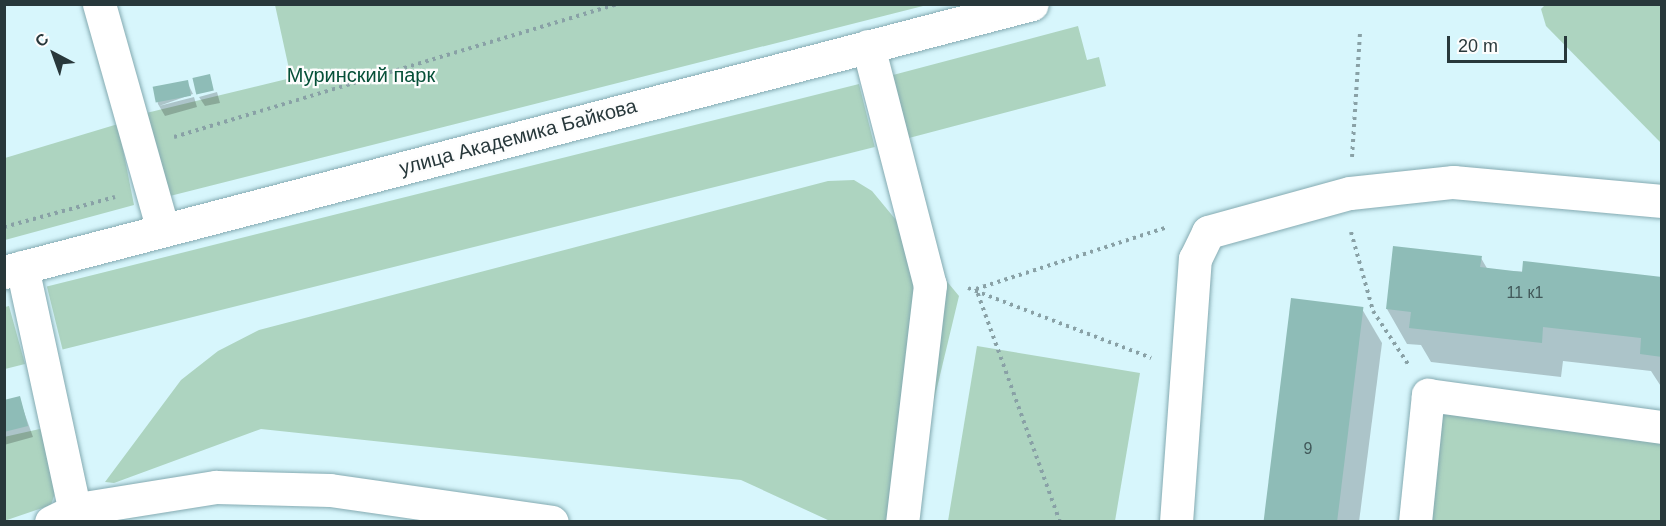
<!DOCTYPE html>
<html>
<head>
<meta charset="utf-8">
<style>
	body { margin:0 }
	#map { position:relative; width:1666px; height:526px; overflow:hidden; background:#d7f6fc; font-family:Arial,sans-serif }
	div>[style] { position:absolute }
	.green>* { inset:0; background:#add4c0; transform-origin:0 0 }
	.shadow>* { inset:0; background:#0003 }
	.building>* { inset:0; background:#8ebcb7; transform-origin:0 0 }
	.path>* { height:4px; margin-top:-2px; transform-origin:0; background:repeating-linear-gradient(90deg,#89a1a6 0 3px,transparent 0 7.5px) }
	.roads { filter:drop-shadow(0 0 2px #84aab1) drop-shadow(0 0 2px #84aab1) }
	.minor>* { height:33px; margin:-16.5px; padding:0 16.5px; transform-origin:16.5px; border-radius:16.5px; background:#fff }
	span { translate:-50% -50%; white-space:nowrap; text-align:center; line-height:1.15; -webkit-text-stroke:4.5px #fdfdfd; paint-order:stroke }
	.number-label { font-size:16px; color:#42595a }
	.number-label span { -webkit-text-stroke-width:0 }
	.park-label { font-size:20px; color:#065038 }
	.street-label { font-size:20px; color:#28383b }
	.frame { position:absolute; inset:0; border:6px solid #28383b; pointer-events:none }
	.north { position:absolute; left:24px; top:24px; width:60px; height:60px; -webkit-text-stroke:4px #fdfdfd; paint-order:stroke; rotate:319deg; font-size:16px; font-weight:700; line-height:24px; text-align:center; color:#28383b }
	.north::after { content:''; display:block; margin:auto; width:21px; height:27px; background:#28383b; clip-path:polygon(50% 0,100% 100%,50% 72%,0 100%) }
	.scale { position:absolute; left:1447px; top:36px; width:120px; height:27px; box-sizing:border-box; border:3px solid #28383b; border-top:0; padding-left:8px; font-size:18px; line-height:21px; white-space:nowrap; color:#28383b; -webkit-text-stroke:4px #fdfdfd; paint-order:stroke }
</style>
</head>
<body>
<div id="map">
	<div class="green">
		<i style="clip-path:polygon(1546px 4px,1661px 5px,1661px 143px,1546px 26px,1541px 9px)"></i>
		<i style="clip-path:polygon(275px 5px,927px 5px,162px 198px,138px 115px,291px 78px)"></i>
		<i style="clip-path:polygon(1078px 26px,1087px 60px,1099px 57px,1106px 86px,909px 138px,893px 75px)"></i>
		<i style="left:859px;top:84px;width:65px;height:837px;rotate:76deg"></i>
		<i style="clip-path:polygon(118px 124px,134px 205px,5px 240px,5px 158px)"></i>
		<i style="clip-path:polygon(854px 180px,872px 191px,959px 296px,905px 521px,830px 521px,741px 480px,261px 429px,114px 483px,105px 482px,181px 380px,218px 351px,259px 330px,828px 181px)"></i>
		<i style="clip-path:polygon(9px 306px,25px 364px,5px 369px,5px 307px)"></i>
		<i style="clip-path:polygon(977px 346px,1140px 373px,1115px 521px,948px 521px)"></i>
		<i style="clip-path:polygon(1450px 411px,1661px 439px,1661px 521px,1407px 522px,1432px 421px)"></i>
		<i style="clip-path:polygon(44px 428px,56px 490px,51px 505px,4px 521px,4px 437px)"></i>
	</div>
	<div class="shadow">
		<i style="clip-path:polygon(187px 82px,193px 94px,159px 106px,194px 97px,197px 107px,165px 116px,158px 104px,155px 90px)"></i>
		<i style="clip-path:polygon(217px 92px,220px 103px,205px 106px,199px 97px)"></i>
		<i style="clip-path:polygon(1481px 258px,1488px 270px,1662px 278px,1662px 388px,1651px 371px,1563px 361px,1561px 377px,1431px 362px,1421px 345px,1407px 344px,1387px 309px)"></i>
		<i style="clip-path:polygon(1362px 309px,1382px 343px,1359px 522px,1264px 522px)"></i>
		<i style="clip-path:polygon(19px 398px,33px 437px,4px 445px,4px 402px)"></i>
	</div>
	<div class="building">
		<i style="left:210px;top:74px;width:17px;height:18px;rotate:77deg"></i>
		<i style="left:188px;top:80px;width:16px;height:36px;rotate:79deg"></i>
		<i style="clip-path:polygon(1393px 246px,1482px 256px,1480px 267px,1522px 272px,1523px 261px,1662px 277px,1662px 357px,1640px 354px,1641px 338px,1543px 327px,1542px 343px,1409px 328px,1411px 312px,1386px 309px)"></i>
		<i style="left:1291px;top:298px;width:73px;height:226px;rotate:7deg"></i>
		<i style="clip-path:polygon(20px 396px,28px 426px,4px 432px,4px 400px)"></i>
	</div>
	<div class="path">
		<i style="left:174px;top:137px;width:462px;rotate:-16.7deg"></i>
		<i style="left:1352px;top:157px;width:124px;rotate:-86.3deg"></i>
		<i style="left:4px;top:227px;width:115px;rotate:-15.1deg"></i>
		<i style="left:1351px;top:232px;width:82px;rotate:74.4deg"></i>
		<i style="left:1373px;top:311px;width:64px;rotate:56.6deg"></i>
		<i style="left:968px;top:288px;width:196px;rotate:20.9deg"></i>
		<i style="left:1060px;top:522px;width:248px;rotate:-109.8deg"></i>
		<i style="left:976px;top:289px;width:202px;rotate:-17.9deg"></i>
	</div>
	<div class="roads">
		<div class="minor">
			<i style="left:99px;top:4px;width:235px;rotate:74.2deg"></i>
			<i style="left:868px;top:46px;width:247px;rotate:75.5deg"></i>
			<i style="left:930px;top:285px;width:239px;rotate:96.7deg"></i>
			<i style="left:22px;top:267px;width:261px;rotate:77.8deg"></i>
			<i style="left:4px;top:272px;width:1062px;rotate:-14.61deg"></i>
			<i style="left:51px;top:522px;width:30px;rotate:-26deg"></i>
			<i style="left:78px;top:509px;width:140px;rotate:-9.1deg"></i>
			<i style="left:216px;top:487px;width:114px;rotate:1.5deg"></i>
			<i style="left:330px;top:490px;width:224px;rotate:8.2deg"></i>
			<i style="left:1176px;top:522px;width:264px;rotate:-85.9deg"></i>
			<i style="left:1195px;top:259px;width:30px;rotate:-64deg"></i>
			<i style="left:1208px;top:232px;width:147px;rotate:-15.4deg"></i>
			<i style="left:1350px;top:193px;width:104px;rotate:-6.1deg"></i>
			<i style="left:1453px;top:182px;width:210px;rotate:5.2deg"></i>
			<i style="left:1415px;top:522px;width:128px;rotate:-84.2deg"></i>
			<i style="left:1428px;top:395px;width:236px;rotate:7.8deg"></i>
		</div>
	</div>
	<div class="number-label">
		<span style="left:1525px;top:293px">11 к1</span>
		<span style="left:1308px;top:449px">9</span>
	</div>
	<div class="park-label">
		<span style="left:361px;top:75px">Муринский парк</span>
	</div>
	<div class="street-label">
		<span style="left:518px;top:137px;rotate:-15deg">улица Академика Байкова</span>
	</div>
	<div class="frame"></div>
	<div class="north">С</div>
	<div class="scale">20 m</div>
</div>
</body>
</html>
